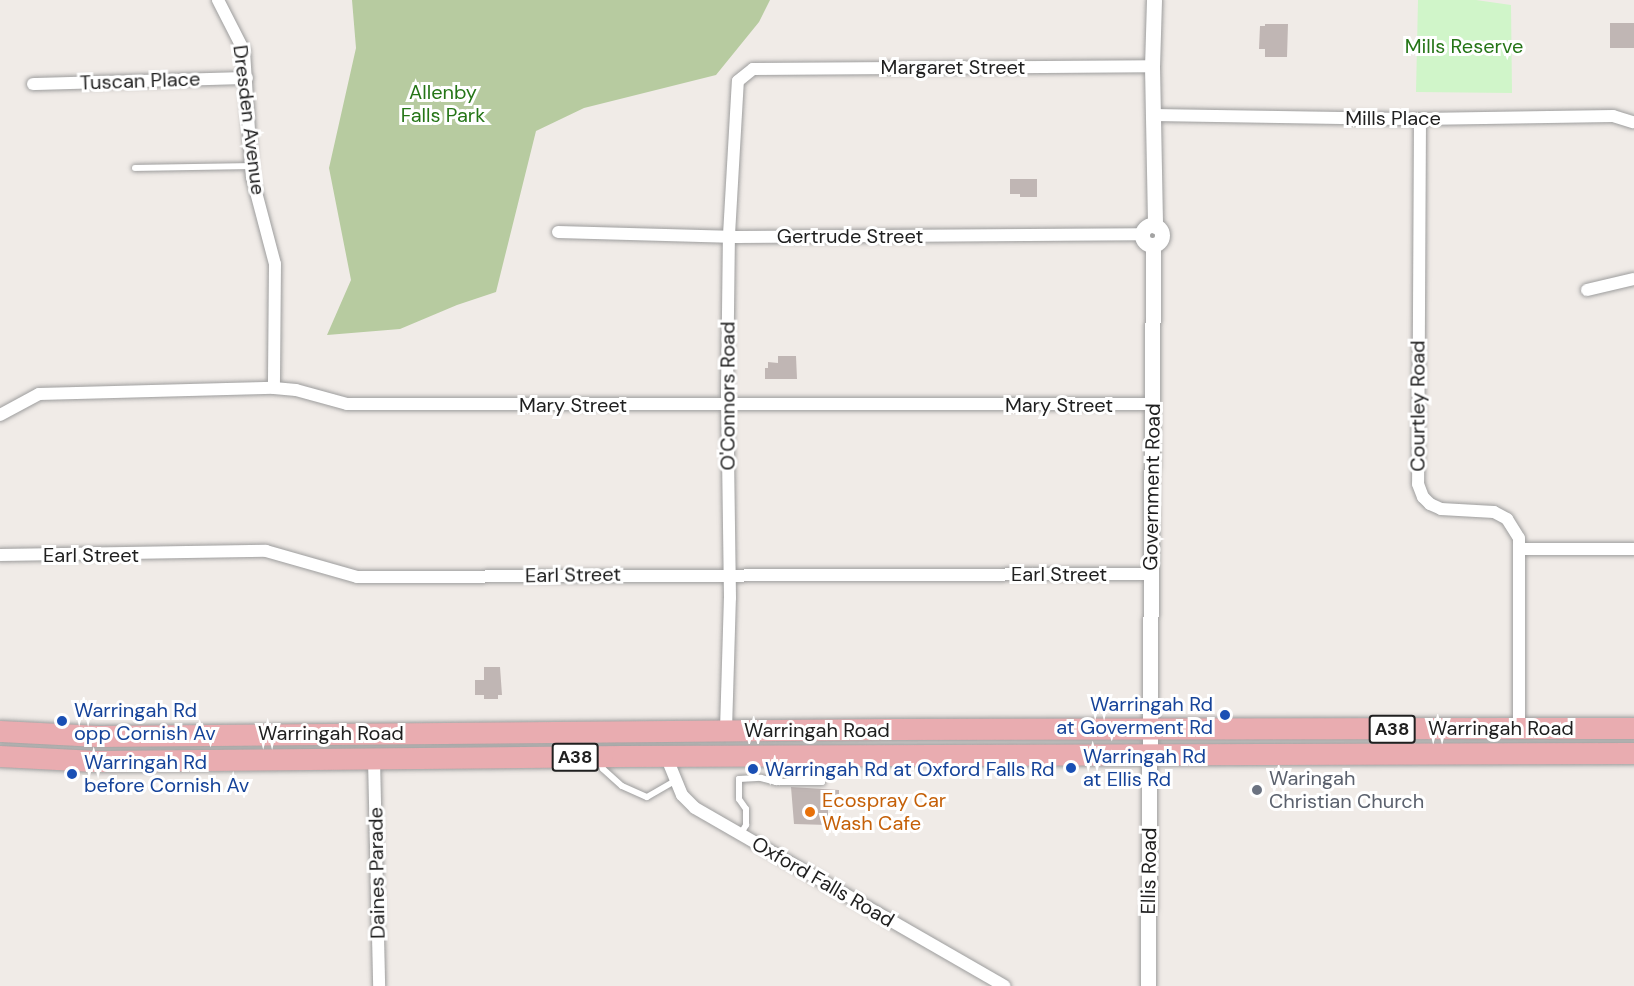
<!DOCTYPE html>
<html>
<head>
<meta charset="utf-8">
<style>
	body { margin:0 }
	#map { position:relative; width:1634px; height:986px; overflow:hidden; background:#f0ebe7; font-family:"DM Sans",sans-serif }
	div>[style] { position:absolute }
	.forest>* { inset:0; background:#b7cba0 }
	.park>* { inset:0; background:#d0f5c9 }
	.building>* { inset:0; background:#c0b6b4; transform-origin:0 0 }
	.roads { filter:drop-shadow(0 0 2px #9d9d9d) drop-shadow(0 0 2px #9d9d9d) }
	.service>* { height:6px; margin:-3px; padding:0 3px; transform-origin:3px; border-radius:3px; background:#fff }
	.minor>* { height:12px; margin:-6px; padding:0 6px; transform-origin:6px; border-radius:6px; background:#fff }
	.tertiary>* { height:15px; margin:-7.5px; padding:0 7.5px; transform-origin:7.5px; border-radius:7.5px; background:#fff }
	.tertiary>.ring { margin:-7.5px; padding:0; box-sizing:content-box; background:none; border:15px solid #fff; border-radius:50% }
	.trunk>* { height:21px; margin:-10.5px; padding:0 10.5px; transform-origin:10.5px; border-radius:10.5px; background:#e9acb0 }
	.dots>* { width:16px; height:16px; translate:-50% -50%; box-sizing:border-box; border:3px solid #fff; border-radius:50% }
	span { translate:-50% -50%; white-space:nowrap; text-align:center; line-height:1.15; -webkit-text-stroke:6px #fff; paint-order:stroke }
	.shield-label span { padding:2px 4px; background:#fff; border:2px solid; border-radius:4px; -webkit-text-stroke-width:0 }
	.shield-label { font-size:18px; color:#202020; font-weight:700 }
	.park-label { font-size:20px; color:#257517 }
	.street-label { font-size:20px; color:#202020 }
	.transit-label { font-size:20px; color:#164399 }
	.right { translate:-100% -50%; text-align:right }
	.left { translate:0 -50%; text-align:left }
	.worship-label { font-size:20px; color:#5b616d }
	.food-label { font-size:20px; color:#c56008 }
</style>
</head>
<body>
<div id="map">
	<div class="forest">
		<i style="clip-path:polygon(352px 0,770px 0,759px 22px,716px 75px,584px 108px,536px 131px,496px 292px,457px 305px,400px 329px,327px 335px,351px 280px,329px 168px,356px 48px)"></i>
	</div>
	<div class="park">
		<i style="clip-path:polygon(1418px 0,1476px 0,1511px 5px,1512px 93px,1416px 92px)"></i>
	</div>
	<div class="building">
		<i style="left:1634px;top:23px;width:25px;height:24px;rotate:90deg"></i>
		<i style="clip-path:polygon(1265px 24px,1288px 24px,1287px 57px,1265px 57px,1265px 49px,1259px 49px,1260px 26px,1265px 26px)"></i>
		<i style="clip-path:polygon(1010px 179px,1037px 179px,1037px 197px,1020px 197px,1020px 194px,1010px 194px)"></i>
		<i style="clip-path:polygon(778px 356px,796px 356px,797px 379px,765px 379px,765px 368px,768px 368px,768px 362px,778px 363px)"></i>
		<i style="clip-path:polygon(484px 667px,500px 667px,502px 695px,498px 695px,498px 699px,484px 699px,484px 695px,475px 695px,475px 680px,484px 680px)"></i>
		<i style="clip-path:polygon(791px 787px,839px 790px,839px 805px,828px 805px,828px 825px,794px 824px)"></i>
	</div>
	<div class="roads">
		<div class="service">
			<i style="left:135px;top:168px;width:116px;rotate:-1deg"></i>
			<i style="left:776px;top:759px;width:23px;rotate:90deg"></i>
			<i style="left:600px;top:760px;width:9px;rotate:72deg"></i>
			<i style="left:603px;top:769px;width:25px;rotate:42deg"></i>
			<i style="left:622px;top:786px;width:27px;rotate:24deg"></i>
			<i style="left:647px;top:797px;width:34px;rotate:-30deg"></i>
			<i style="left:740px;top:835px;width:12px;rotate:-59deg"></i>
			<i style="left:746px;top:825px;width:16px;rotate:-90deg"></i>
			<i style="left:746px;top:809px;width:12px;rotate:-125deg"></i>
			<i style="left:739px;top:799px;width:20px;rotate:-90deg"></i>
			<i style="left:739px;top:779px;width:22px;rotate:-3deg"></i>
			<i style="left:761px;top:778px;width:16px;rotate:15deg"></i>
			<i style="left:776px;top:782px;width:46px"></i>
			<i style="left:822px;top:782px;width:23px;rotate:-90deg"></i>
		</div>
		<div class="minor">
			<i style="left:218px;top:0;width:57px;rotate:63deg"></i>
			<i style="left:244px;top:51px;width:126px;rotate:86.4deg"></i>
			<i style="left:252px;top:177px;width:90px;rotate:75.2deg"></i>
			<i style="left:275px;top:264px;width:124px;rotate:90.5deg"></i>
			<i style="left:33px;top:84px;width:214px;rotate:-1.6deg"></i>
			<i style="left:1153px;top:115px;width:267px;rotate:0.9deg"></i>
			<i style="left:1420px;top:119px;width:193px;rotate:-0.9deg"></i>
			<i style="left:1613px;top:116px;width:21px;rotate:17deg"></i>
			<i style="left:1420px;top:119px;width:365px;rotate:90.3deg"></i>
			<i style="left:1418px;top:484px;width:14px;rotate:69deg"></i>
			<i style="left:1423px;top:497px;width:10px;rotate:45deg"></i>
			<i style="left:1430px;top:504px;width:12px;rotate:24deg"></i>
			<i style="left:1441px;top:509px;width:53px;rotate:3.2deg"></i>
			<i style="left:1494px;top:512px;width:15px;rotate:28deg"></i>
			<i style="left:1507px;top:519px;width:22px;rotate:58deg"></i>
			<i style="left:1519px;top:538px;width:190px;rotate:90deg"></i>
			<i style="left:558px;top:232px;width:179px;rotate:1.6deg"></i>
			<i style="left:737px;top:237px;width:405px;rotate:-0.4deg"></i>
			<i style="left:1587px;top:290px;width:48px;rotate:-13.2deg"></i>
			<i style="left:0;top:415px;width:44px;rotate:-28.3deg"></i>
			<i style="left:39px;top:394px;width:235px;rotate:-1.5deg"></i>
			<i style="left:274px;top:388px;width:22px;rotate:5deg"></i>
			<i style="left:296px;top:390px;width:53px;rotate:15.4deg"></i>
			<i style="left:347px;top:404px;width:806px"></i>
			<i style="left:1520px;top:549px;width:114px"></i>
			<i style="left:0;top:555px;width:266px;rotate:-0.9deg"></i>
			<i style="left:266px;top:551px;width:95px;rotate:15.9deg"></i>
			<i style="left:357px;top:577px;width:794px;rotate:-0.22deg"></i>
			<i style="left:726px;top:730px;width:132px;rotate:-88.3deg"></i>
			<i style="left:730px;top:598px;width:204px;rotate:-90.8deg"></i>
			<i style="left:727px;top:394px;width:159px;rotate:-89.3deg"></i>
			<i style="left:729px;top:235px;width:154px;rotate:-86.7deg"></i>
			<i style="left:738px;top:81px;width:19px;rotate:-39deg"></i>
			<i style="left:753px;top:69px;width:399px;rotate:-0.4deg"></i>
			<i style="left:666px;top:756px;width:42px;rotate:67.7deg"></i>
			<i style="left:682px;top:795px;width:18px;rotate:45deg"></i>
			<i style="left:695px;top:808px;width:357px;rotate:29.9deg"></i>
			<i style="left:374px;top:759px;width:227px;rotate:88.7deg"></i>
		</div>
		<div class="tertiary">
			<i style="left:1154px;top:0;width:66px;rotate:91.7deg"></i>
			<i style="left:1152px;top:66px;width:160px;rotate:88.9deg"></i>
			<i class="ring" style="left:1142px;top:225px;width:5px;height:5px"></i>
			<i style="left:1148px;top:986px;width:741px;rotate:-89.61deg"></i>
		</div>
		<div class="trunk">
			<i style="left:0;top:731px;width:98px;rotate:2.9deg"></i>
			<i style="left:98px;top:736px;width:793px;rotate:-0.51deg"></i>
			<i style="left:891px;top:729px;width:743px;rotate:-0.08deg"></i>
			<i style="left:0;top:756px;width:95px;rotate:3deg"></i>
			<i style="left:95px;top:761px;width:527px;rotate:-0.54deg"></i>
			<i style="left:622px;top:756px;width:1012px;rotate:-0.17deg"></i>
		</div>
	</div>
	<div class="dots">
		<i style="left:1225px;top:715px;background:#1a4fb4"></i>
		<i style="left:62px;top:721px;background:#1a4fb4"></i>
		<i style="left:1071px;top:768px;background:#1a4fb4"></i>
		<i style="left:753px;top:769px;background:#1a4fb4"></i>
		<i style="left:72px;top:774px;background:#1a4fb4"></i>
		<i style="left:1257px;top:790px;background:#6b7280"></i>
		<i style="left:810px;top:812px;background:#e8710a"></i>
	</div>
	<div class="shield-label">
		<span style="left:1392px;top:729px">A38</span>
		<span style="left:575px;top:757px">A38</span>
	</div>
	<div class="park-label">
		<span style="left:1464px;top:46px">Mills Reserve</span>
		<span style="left:443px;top:104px">Allenby<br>Falls Park</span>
	</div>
	<div class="street-label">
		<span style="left:953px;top:67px">Margaret Street</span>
		<span style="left:140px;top:81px;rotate:-2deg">Tuscan Place</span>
		<span style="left:1393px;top:118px">Mills Place</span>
		<span style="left:249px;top:120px;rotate:83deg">Dresden Avenue</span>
		<span style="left:850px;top:236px">Gertrude Street</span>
		<span style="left:728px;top:396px;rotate:-90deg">O'Connors Road</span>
		<span style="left:573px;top:405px">Mary Street</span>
		<span style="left:1059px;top:405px">Mary Street</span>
		<span style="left:1418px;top:406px;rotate:-90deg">Courtley Road</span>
		<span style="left:1152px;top:487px;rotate:-89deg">Government Road</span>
		<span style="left:91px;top:555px">Earl Street</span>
		<span style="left:1059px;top:574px">Earl Street</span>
		<span style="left:573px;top:575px;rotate:-1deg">Earl Street</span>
		<span style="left:1501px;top:728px">Warringah Road</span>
		<span style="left:817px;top:730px">Warringah Road</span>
		<span style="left:331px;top:733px">Warringah Road</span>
		<span style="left:1149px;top:871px;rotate:-89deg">Ellis Road</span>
		<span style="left:377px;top:873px;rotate:-91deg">Daines Parade</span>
		<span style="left:823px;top:882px;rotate:30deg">Oxford Falls Road</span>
	</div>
	<div class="transit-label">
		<span class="right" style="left:1213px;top:716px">Warringah Rd<br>at Goverment Rd</span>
		<span class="left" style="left:74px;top:722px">Warringah Rd<br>opp Cornish Av</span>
		<span class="left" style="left:1083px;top:768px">Warringah Rd<br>at Ellis Rd</span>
		<span class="left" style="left:84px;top:774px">Warringah Rd<br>before Cornish Av</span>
		<span class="left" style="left:765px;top:769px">Warringah Rd at Oxford Falls Rd</span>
	</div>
	<div class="worship-label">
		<span class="left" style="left:1269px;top:790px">Waringah<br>Christian Church</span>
	</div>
	<div class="food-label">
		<span class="left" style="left:822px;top:812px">Ecospray Car<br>Wash Cafe</span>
	</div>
</div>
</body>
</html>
